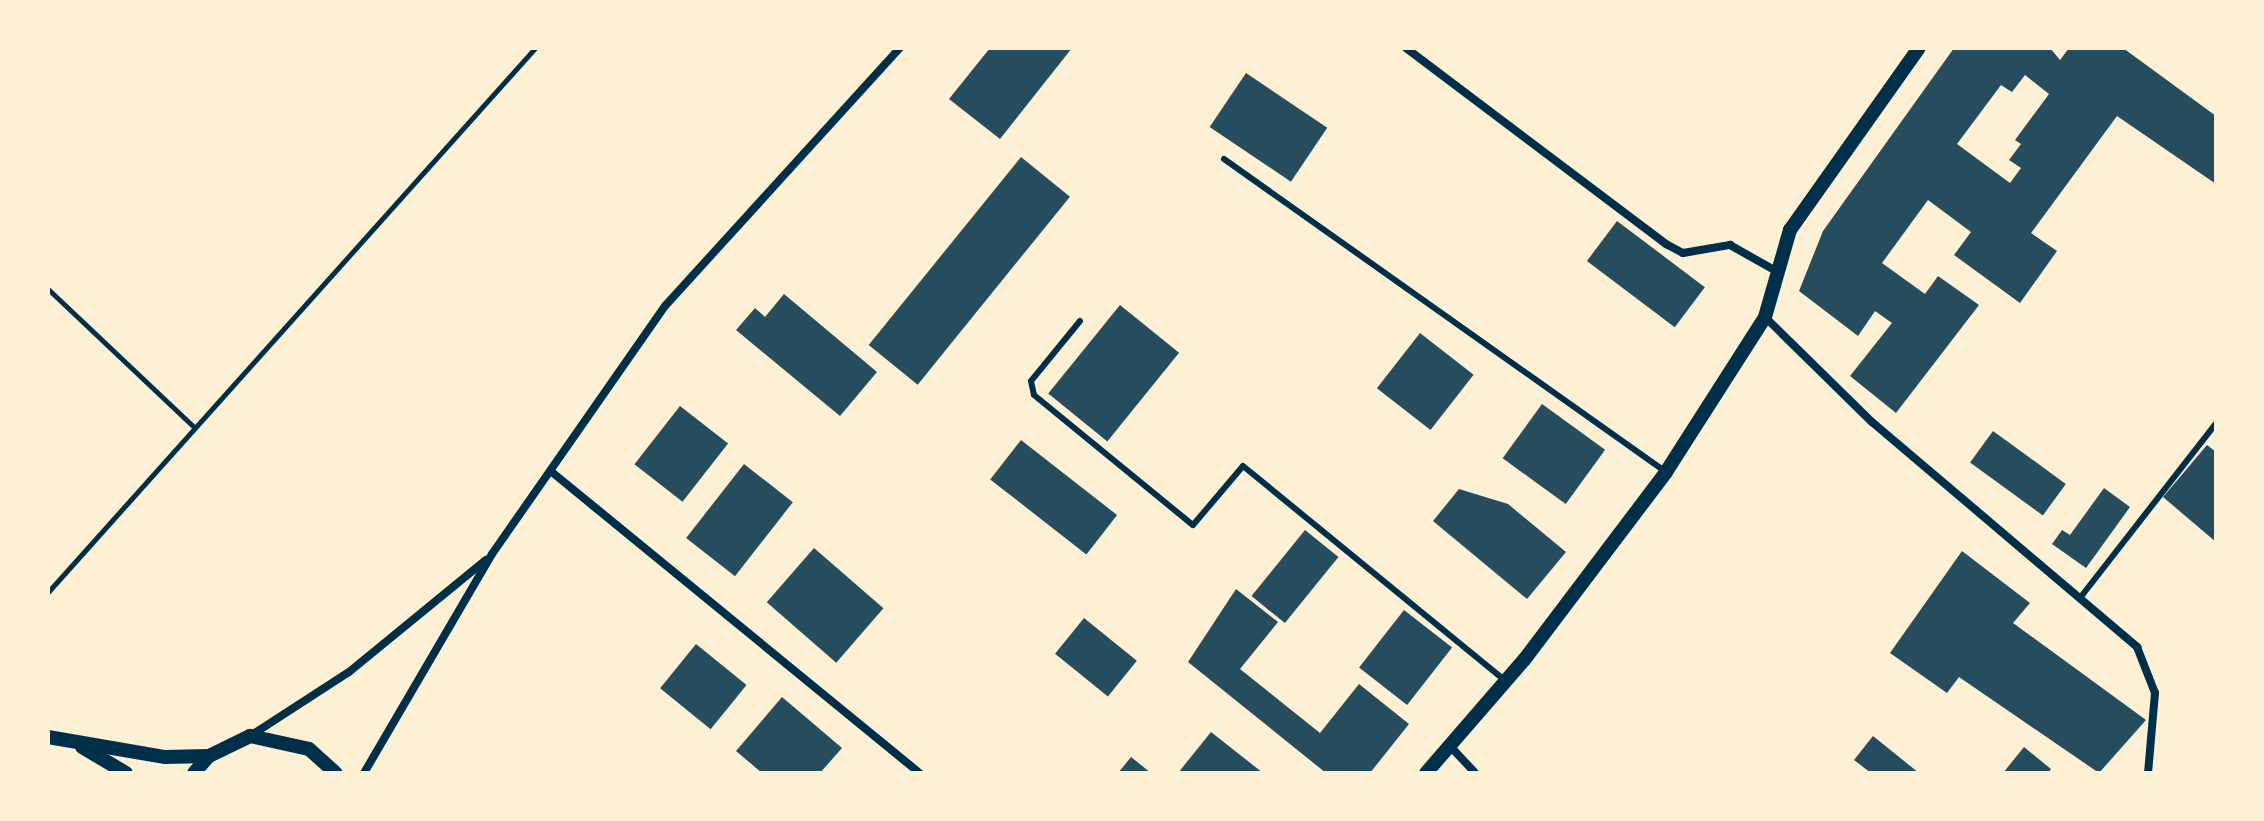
<!DOCTYPE html>
<html>
<head>
<meta charset="utf-8">
<style>
	body { margin:0 }
	#map { position:relative; width:2264px; height:821px; overflow:hidden; background:#fdf0d5; font-family:Overpass,sans-serif }
	div>[style] { position:absolute }
	.building>* { inset:0; background:#264d5e; transform-origin:0 0 }
	.path>* { height:5px; margin:-2.5px; padding:0 2.5px; transform-origin:2.5px; border-radius:2.5px; background:#003049 }
	.service>* { height:6px; margin:-3px; padding:0 3px; transform-origin:3px; border-radius:3px; background:#003049 }
	.minor>* { height:8px; margin:-4px; padding:0 4px; transform-origin:4px; border-radius:4px; background:#003049 }
	.tertiary>* { height:14px; margin:-7px; padding:0 7px; transform-origin:7px; border-radius:7px; background:#003049 }
	span { translate:-50% -50%; white-space:nowrap; text-align:center; line-height:1.15; -webkit-text-stroke:7px #fdf0d5; paint-order:stroke }
	.frame { position:absolute; inset:0; border:50px solid #fdf0d5; pointer-events:none }
</style>
</head>
<body>
<div id="map">
	<div class="building">
		<i style="clip-path:polygon(990px 48px,1072px 48px,1000px 139px,949px 99px)"></i>
		<i style="clip-path:polygon(evenodd,1954px 48px,2050px 48px,2060px 60px,2069px 48px,2123px 48px,2216px 116px,2216px 184px,2117px 116px,2031px 233px,2057px 251px,2020px 303px,1954px 255px,1971px 232px,1928px 200px,1882px 263px,1925px 294px,1938px 276px,1979px 305px,1896px 413px,1850px 376px,1892px 323px,1875px 311px,1858px 336px,1799px 291px,1823px 231px,1954px 48px,2025px 75px,2049px 94px,2015px 140px,2021px 144px,2009px 160px,2021px 168px,2010px 183px,1957px 144px,2001px 85px,2012px 92px,2025px 75px)"></i>
		<i style="left:1246px;top:73px;width:98px;height:65px;rotate:34deg"></i>
		<i style="left:1021px;top:157px;width:63px;height:242px;rotate:39deg"></i>
		<i style="left:1617px;top:221px;width:110px;height:50px;rotate:37deg"></i>
		<i style="clip-path:polygon(784px 294px,877px 372px,840px 416px,736px 330px,755px 308px,765px 317px)"></i>
		<i style="left:1120px;top:305px;width:76px;height:114px;rotate:39deg"></i>
		<i style="left:1420px;top:333px;width:68px;height:70px;rotate:38deg"></i>
		<i style="left:1542px;top:404px;width:78px;height:67px;rotate:36deg"></i>
		<i style="left:680px;top:406px;width:61px;height:74px;rotate:38deg"></i>
		<i style="left:1993px;top:431px;width:90px;height:39px;rotate:36deg"></i>
		<i style="left:1021px;top:440px;width:122px;height:50px;rotate:38deg"></i>
		<i style="clip-path:polygon(2207px 445px,2216px 452px,2216px 542px,2163px 497px)"></i>
		<i style="left:744px;top:464px;width:62px;height:94px;rotate:38deg"></i>
		<i style="clip-path:polygon(2104px 488px,2130px 507px,2086px 568px,2052px 544px,2062px 530px,2070px 535px)"></i>
		<i style="clip-path:polygon(1459px 489px,1508px 504px,1566px 552px,1527px 599px,1433px 521px)"></i>
		<i style="left:1305px;top:530px;width:43px;height:85px;rotate:39deg"></i>
		<i style="left:814px;top:548px;width:92px;height:72px;rotate:41deg"></i>
		<i style="clip-path:polygon(1962px 551px,2030px 603px,2013px 623px,2146px 720px,2099px 773px,1959px 677px,1947px 693px,1890px 653px)"></i>
		<i style="clip-path:polygon(1236px 589px,1278px 622px,1240px 669px,1320px 733px,1359px 684px,1409px 724px,1370px 773px,1326px 773px,1188px 662px)"></i>
		<i style="left:1404px;top:610px;width:61px;height:73px;rotate:38deg"></i>
		<i style="left:1084px;top:618px;width:68px;height:46px;rotate:39deg"></i>
		<i style="left:696px;top:644px;width:65px;height:57px;rotate:39deg"></i>
		<i style="clip-path:polygon(782px 697px,842px 748px,820px 773px,762px 773px,736px 751px)"></i>
		<i style="clip-path:polygon(1211px 732px,1263px 773px,1178px 773px)"></i>
		<i style="clip-path:polygon(1873px 736px,1919px 773px,1871px 773px,1854px 760px)"></i>
		<i style="clip-path:polygon(2024px 747px,2051px 769px,2048px 773px,2003px 773px)"></i>
		<i style="clip-path:polygon(1131px 757px,1151px 773px,1118px 773px)"></i>
	</div>
	<div class="path">
		<i style="left:48px;top:289px;width:199px;rotate:43.4deg"></i>
		<i style="left:48px;top:592px;width:730px;rotate:-48.16deg"></i>
		<i style="left:48px;top:773px;width:2px"></i>
	</div>
	<div class="service">
		<i style="left:1224px;top:159px;width:542px;rotate:35.3deg"></i>
		<i style="left:1080px;top:321px;width:77px;rotate:129.2deg"></i>
		<i style="left:1031px;top:381px;width:14px;rotate:78deg"></i>
		<i style="left:1034px;top:395px;width:205px;rotate:39.3deg"></i>
		<i style="left:1193px;top:525px;width:77px;rotate:-49.7deg"></i>
		<i style="left:1243px;top:466px;width:340px;rotate:39.3deg"></i>
		<i style="left:2080px;top:598px;width:222px;rotate:-52.1deg"></i>
	</div>
	<div class="minor">
		<i style="left:1406px;top:48px;width:326px;rotate:37deg"></i>
		<i style="left:1666px;top:244px;width:19px;rotate:28deg"></i>
		<i style="left:1683px;top:253px;width:48px;rotate:-9.7deg"></i>
		<i style="left:1730px;top:245px;width:53px;rotate:29.5deg"></i>
		<i style="left:1765px;top:317px;width:150px;rotate:44.5deg"></i>
		<i style="left:1872px;top:422px;width:348px;rotate:40.3deg"></i>
		<i style="left:2137px;top:647px;width:49px;rotate:68.6deg"></i>
		<i style="left:2155px;top:693px;width:80px;rotate:95deg"></i>
		<i style="left:553px;top:473px;width:474px;rotate:39.3deg"></i>
		<i style="left:250px;top:736px;width:118px;rotate:-32.9deg"></i>
		<i style="left:349px;top:672px;width:177px;rotate:-39.3deg"></i>
		<i style="left:1450px;top:746px;width:37px;rotate:47deg"></i>
		<i style="left:364px;top:773px;width:254px;rotate:-59.7deg"></i>
		<i style="left:492px;top:554px;width:302px;rotate:-55.1deg"></i>
		<i style="left:665px;top:306px;width:349px;rotate:-47.7deg"></i>
	</div>
	<div class="tertiary">
		<i style="left:48px;top:737px;width:119px;rotate:9.7deg"></i>
		<i style="left:165px;top:757px;width:44px;rotate:-1.3deg"></i>
		<i style="left:82px;top:747px;width:51px;rotate:30.6deg"></i>
		<i style="left:194px;top:773px;width:23px;rotate:-49deg"></i>
		<i style="left:209px;top:756px;width:46px;rotate:-26deg"></i>
		<i style="left:250px;top:736px;width:60px;rotate:12.4deg"></i>
		<i style="left:309px;top:749px;width:36px;rotate:42deg"></i>
		<i style="left:1426px;top:773px;width:150px;rotate:-49.1deg"></i>
		<i style="left:1524px;top:660px;width:236px;rotate:-52.9deg"></i>
		<i style="left:1666px;top:472px;width:184px;rotate:-57.4deg"></i>
		<i style="left:1765px;top:317px;width:91px;rotate:-74deg"></i>
		<i style="left:1790px;top:230px;width:223px;rotate:-54.7deg"></i>
	</div>
	<div class="frame"></div>
</div>
</body>
</html>
